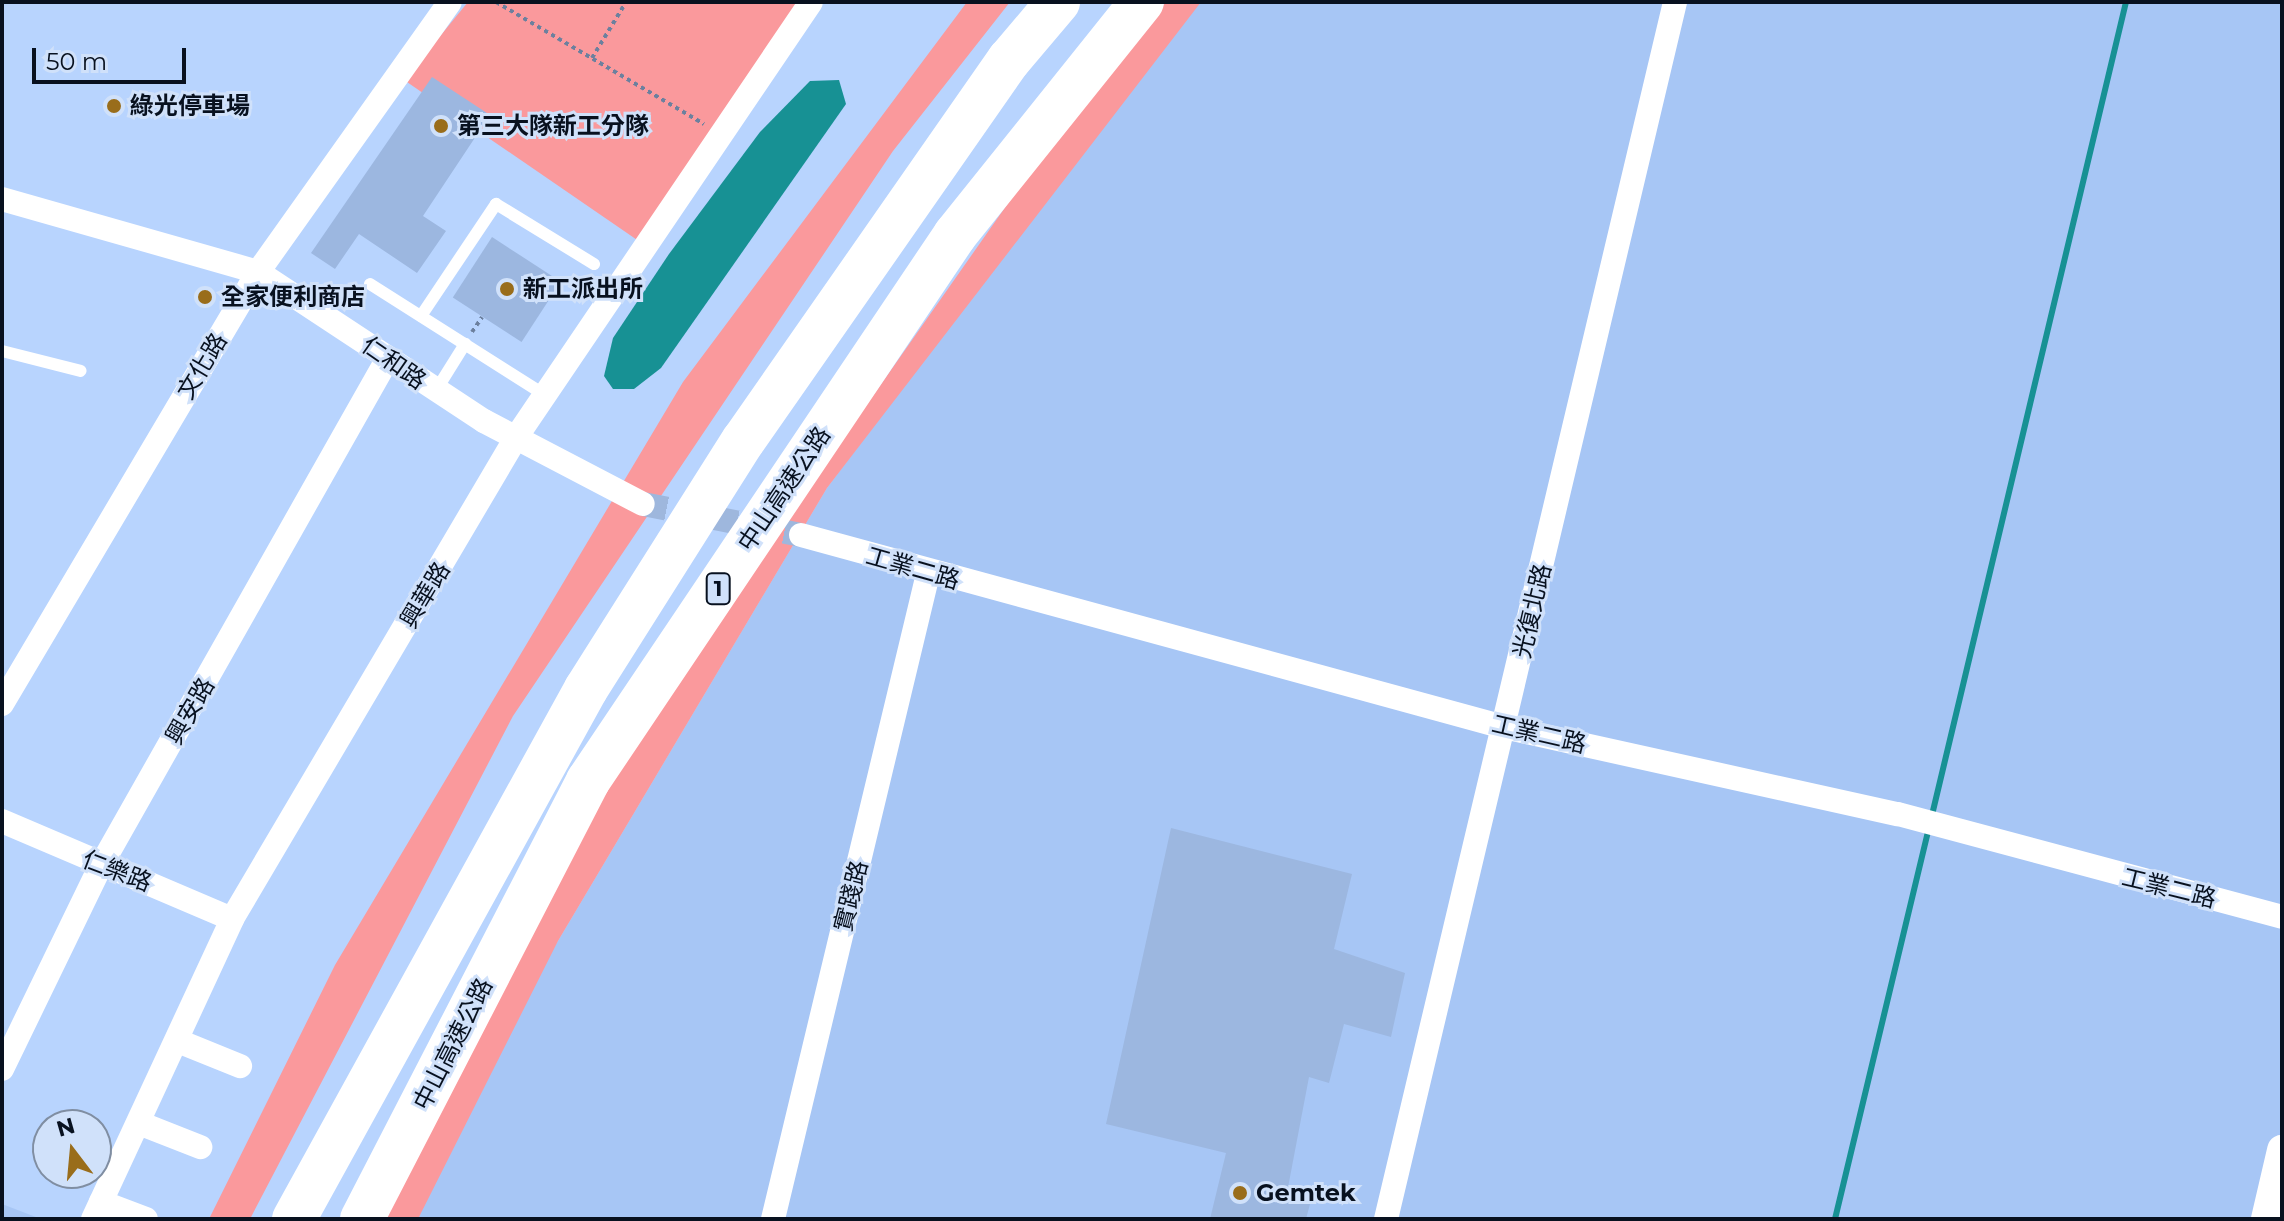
<!DOCTYPE html>
<html>
<head>
<meta charset="utf-8">
<style>
	body { margin:0 }
	#map { position:relative; width:2284px; height:1221px; overflow:hidden; background:#b8d4fe; font-family:Montserrat,"Noto Sans TC",sans-serif }
	div>[style] { position:absolute }
	.built>* { inset:0; background:#a7c6f5 }
	.green>* { inset:0; background:#fa999c }
	.water>* { inset:0; background:#179194 }
	.stream>* { height:6px; margin:-3px; padding:0 3px; transform-origin:3px; border-radius:3px; background:#179194 }
	.building>* { inset:0; background:#9cb7e0; transform-origin:0 0 }
	.minor-tunnel>* { height:24px; margin-top:-12px; transform-origin:0; background:repeating-linear-gradient(90deg,#9eb7dd 0 24px,transparent 0 36px) }
	.path>* { height:4px; margin-top:-2px; transform-origin:0; background:repeating-linear-gradient(90deg,#6c809e 0 4px,transparent 0 8px) }
	.service>* { height:12px; margin:-6px; padding:0 6px; transform-origin:6px; border-radius:6px; background:#fff }
	.minor>* { height:24px; margin:-12px; padding:0 12px; transform-origin:12px; border-radius:12px; background:#fff }
	.tertiary>* { height:30px; margin:-15px; padding:0 15px; transform-origin:15px; border-radius:15px; background:#fff }
	.motorway>* { height:44px; margin:-22px; padding:0 22px; transform-origin:22px; border-radius:22px; background:#fff }
	.dots>* { width:22px; height:22px; translate:-50% -50%; box-sizing:border-box; border:4px solid #d0e1fa; border-radius:50% }
	span { translate:-50% -50%; white-space:nowrap; text-align:center; line-height:1.15; -webkit-text-stroke:6px #d0e1fa; paint-order:stroke }
	.shield-label span { padding:2px 6px; background:#d0e1fa; border:2px solid; border-radius:6px; -webkit-text-stroke-width:0 }
	.shield-label { font-size:22px; color:#08111f; font-weight:700 }
	.poi-label { font-size:24px; color:#08111f; font-weight:700 }
	.left { translate:0 -50%; text-align:left }
	.street-label { font-size:24px; color:#08111f }
	.frame { position:absolute; inset:0; border:4px solid #08111f; pointer-events:none }
	.north { position:absolute; left:32px; top:1109px; width:80px; height:80px; box-sizing:border-box; background:#d0e1fa; border:2px solid #808ea2; border-radius:50%; rotate:344deg; font-size:22px; font-weight:700; line-height:32px; text-align:center; color:#08111f }
	.north::after { content:''; display:block; margin:auto; width:28px; height:36px; background:#996d1b; clip-path:polygon(50% 0,100% 100%,50% 72%,0 100%) }
	.scale { position:absolute; left:32px; top:48px; width:154px; height:36px; box-sizing:border-box; border:4px solid #08111f; border-top:0; padding-left:10px; font-size:24px; line-height:28px; white-space:nowrap; color:#08111f; -webkit-text-stroke:6px #d0e1fa; paint-order:stroke }
</style>
</head>
<body>
<div id="map">
	<div class="built">
		<i style="clip-path:polygon(1194px 2px,2282px 2px,2282px 1219px,393px 1219px,827px 488px)"></i>
		<i style="clip-path:polygon(2px 1204px,41px 1219px,2px 1219px)"></i>
	</div>
	<div class="green">
		<i style="clip-path:polygon(468px 2px,797px 2px,643px 244px,404px 80px)"></i>
		<i style="clip-path:polygon(967px 2px,1010px 2px,893px 151px,513px 716px,250px 1219px,209px 1219px,335px 965px,683px 382px)"></i>
		<i style="clip-path:polygon(1166px 2px,1201px 2px,827px 488px,558px 941px,418px 1219px,380px 1219px,599px 786px,1051px 142px)"></i>
	</div>
	<div class="water">
		<i style="clip-path:polygon(839px 80px,846px 104px,661px 368px,634px 389px,613px 389px,604px 376px,613px 338px,669px 254px,760px 132px,810px 81px)"></i>
	</div>
	<div class="stream">
		<i style="left:1932px;top:815px;width:836px;rotate:-76.58deg"></i>
		<i style="left:1835px;top:1219px;width:404px;rotate:-76.5deg"></i>
	</div>
	<div class="building">
		<i style="clip-path:polygon(432px 77px,490px 115px,423px 216px,446px 231px,417px 273px,359px 234px,335px 269px,311px 253px)"></i>
		<i style="left:492px;top:237px;width:82px;height:72px;rotate:33deg"></i>
		<i style="clip-path:polygon(1171px 828px,1352px 874px,1334px 949px,1405px 973px,1391px 1037px,1344px 1024px,1329px 1083px,1309px 1077px,1286px 1198px,1310px 1204px,1306px 1219px,1210px 1219px,1226px 1153px,1106px 1124px)"></i>
	</div>
	<div class="minor-tunnel">
		<i style="left:643px;top:504px;width:161px;rotate:11.1deg"></i>
	</div>
	<div class="path">
		<i style="left:496px;top:2px;width:241px;rotate:30.4deg"></i>
		<i style="left:592px;top:58px;width:66px;rotate:-58.7deg"></i>
		<i style="left:472px;top:332px;width:18px;rotate:-56deg"></i>
	</div>
	<div class="service">
		<i style="left:370px;top:284px;width:207px;rotate:32.4deg"></i>
		<i style="left:421px;top:316px;width:135px;rotate:-56.2deg"></i>
		<i style="left:496px;top:204px;width:115px;rotate:31.5deg"></i>
		<i style="left:2px;top:351px;width:81px;rotate:14.2deg"></i>
		<i style="left:435px;top:392px;width:57px;rotate:-58deg"></i>
	</div>
	<div class="minor">
		<i style="left:2px;top:199px;width:266px;rotate:15.9deg"></i>
		<i style="left:258px;top:272px;width:271px;rotate:33.4deg"></i>
		<i style="left:484px;top:421px;width:179px;rotate:27.6deg"></i>
		<i style="left:801px;top:535px;width:729px;rotate:15.28deg"></i>
		<i style="left:1504px;top:727px;width:403px;rotate:12.5deg"></i>
		<i style="left:1898px;top:814px;width:398px;rotate:15deg"></i>
		<i style="left:2px;top:704px;width:502px;rotate:-59.35deg"></i>
		<i style="left:258px;top:272px;width:331px;rotate:-54.6deg"></i>
		<i style="left:2px;top:821px;width:250px;rotate:23.1deg"></i>
		<i style="left:178px;top:1041px;width:67px;rotate:22deg"></i>
		<i style="left:2px;top:1069px;width:225px;rotate:-64.1deg"></i>
		<i style="left:100px;top:867px;width:585px;rotate:-60.5deg"></i>
		<i style="left:139px;top:1123px;width:66px;rotate:21.5deg"></i>
		<i style="left:101px;top:1202px;width:48px;rotate:20.7deg"></i>
		<i style="left:93px;top:1219px;width:331px;rotate:-65.1deg"></i>
		<i style="left:232px;top:919px;width:561px;rotate:-59.46deg"></i>
		<i style="left:517px;top:436px;width:524px;rotate:-55.89deg"></i>
		<i style="left:773px;top:1219px;width:663px;rotate:-76.49deg"></i>
		<i style="left:1386px;top:1219px;width:1251px;rotate:-76.64deg"></i>
	</div>
	<div class="tertiary">
		<i style="left:2266px;top:1219px;width:71px;rotate:-76.9deg"></i>
	</div>
	<div class="motorway">
		<i style="left:294px;top:1219px;width:605px;rotate:-61.15deg"></i>
		<i style="left:586px;top:689px;width:294px;rotate:-57.7deg"></i>
		<i style="left:743px;top:441px;width:465px;rotate:-55.1deg"></i>
		<i style="left:1009px;top:60px;width:76px;rotate:-49.8deg"></i>
		<i style="left:362px;top:1219px;width:493px;rotate:-62.7deg"></i>
		<i style="left:588px;top:781px;width:658px;rotate:-56.09deg"></i>
		<i style="left:955px;top:235px;width:299px;rotate:-51.3deg"></i>
	</div>
	<div class="dots">
		<i style="left:114px;top:106px;background:#996d1b"></i>
		<i style="left:441px;top:126px;background:#996d1b"></i>
		<i style="left:507px;top:289px;background:#996d1b"></i>
		<i style="left:205px;top:297px;background:#996d1b"></i>
		<i style="left:1240px;top:1193px;background:#996d1b"></i>
	</div>
	<div class="shield-label">
		<span style="left:718px;top:589px">1</span>
	</div>
	<div class="poi-label">
		<span class="left" style="left:130px;top:106px">綠光停車場</span>
		<span class="left" style="left:457px;top:126px">第三大隊新工分隊</span>
		<span class="left" style="left:523px;top:289px">新工派出所</span>
		<span class="left" style="left:221px;top:297px">全家便利商店</span>
		<span class="left" style="left:1256px;top:1193px">Gemtek</span>
	</div>
	<div class="street-label">
		<span style="left:394px;top:363px;rotate:35deg">仁和路</span>
		<span style="left:202px;top:366px;rotate:-59deg">文化路</span>
		<span style="left:784px;top:489px;rotate:-56deg">中山高速公路</span>
		<span style="left:913px;top:568px;rotate:16deg">工業二路</span>
		<span style="left:425px;top:595px;rotate:-59deg">興華路</span>
		<span style="left:1532px;top:611px;rotate:-77deg">光復北路</span>
		<span style="left:190px;top:711px;rotate:-60deg">興安路</span>
		<span style="left:1539px;top:734px;rotate:13deg">工業二路</span>
		<span style="left:117px;top:871px;rotate:21deg">仁樂路</span>
		<span style="left:2169px;top:888px;rotate:14deg">工業二路</span>
		<span style="left:851px;top:896px;rotate:-76deg">實踐路</span>
		<span style="left:453px;top:1044px;rotate:-63deg">中山高速公路</span>
	</div>
	<div class="frame"></div>
	<div class="north">N</div>
	<div class="scale">50 m</div>
</div>
</body>
</html>
